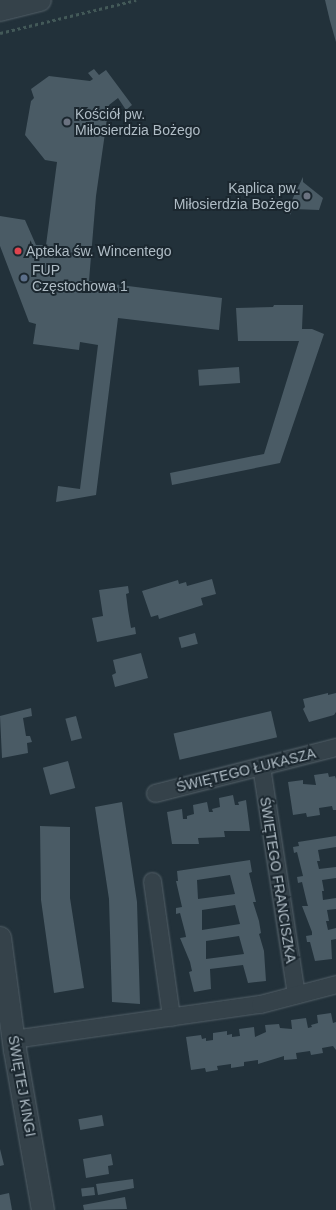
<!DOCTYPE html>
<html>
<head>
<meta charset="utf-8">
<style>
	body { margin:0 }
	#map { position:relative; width:336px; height:1210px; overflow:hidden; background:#22313a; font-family:Arial,sans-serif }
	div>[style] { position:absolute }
	.building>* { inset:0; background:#4a5b65; transform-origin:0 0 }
	.path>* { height:2.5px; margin-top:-1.25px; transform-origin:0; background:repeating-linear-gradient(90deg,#435958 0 3px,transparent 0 6px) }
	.roads { filter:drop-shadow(0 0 1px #536068) drop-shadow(0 0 1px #536068) }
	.minor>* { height:17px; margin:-8.5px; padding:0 8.5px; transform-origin:8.5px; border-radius:8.5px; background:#35424a }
	.tertiary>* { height:22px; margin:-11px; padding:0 11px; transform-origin:11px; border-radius:11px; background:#35424a }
	.dots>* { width:11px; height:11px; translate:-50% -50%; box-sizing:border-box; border:2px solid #1b272f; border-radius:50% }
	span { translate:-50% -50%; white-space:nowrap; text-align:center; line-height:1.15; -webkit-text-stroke:4px #1b272f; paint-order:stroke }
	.poi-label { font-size:14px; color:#b0bdc6 }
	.left { translate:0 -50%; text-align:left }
	.right { translate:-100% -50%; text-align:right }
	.street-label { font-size:14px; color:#b0bdc6 }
</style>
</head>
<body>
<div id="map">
	<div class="building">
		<i style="clip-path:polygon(325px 0,336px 0,336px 42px,330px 21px)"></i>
		<i style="clip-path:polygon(94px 69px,99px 75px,106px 70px,132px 105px,126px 110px,118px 98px,109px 105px,96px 196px,89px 281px,222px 298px,219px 330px,118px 318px,96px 495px,56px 502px,58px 486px,80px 489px,98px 345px,80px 342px,79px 350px,33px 344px,36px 324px,29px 322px,0 246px,0 216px,25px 220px,36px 245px,46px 245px,57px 162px,45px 160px,25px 135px,31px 101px,34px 98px,31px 89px,49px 76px,90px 81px,93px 79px,88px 73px)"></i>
		<i style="clip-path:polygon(303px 177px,303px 182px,323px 198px,319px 210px,293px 209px,290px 215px,291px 202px)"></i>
		<i style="clip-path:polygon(274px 305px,303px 305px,302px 329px,312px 329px,324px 334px,280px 463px,172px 485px,170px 473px,264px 454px,299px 341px,238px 341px,236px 308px,273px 307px)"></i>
		<i style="left:239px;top:367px;width:16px;height:41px;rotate:86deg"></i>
		<i style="clip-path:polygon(212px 579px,216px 594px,201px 598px,203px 605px,159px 619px,158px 615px,151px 617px,142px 591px,178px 580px,179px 584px,186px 582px,187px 586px)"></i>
		<i style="clip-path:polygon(128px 586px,129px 593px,126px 594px,128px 610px,131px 628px,135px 627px,136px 634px,97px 642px,92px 618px,103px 616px,99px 590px)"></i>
		<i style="left:195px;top:633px;width:11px;height:17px;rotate:75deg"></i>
		<i style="clip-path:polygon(141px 653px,148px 678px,115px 687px,112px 675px,116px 673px,113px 660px)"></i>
		<i style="clip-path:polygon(328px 693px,328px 695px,336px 693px,336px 712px,334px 715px,309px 722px,303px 709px,305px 707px,303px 699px)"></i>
		<i style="clip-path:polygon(31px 708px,32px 716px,23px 718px,26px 736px,30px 736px,32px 742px,27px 743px,28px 753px,2px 758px,0 716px)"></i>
		<i style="left:271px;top:711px;width:27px;height:100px;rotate:77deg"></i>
		<i style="left:76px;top:716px;width:23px;height:11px;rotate:75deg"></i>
		<i style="left:68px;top:761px;width:28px;height:26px;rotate:75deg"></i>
		<i style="clip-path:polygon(328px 773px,329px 777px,335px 776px,336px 779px,336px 810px,333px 810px,332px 806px,319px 808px,320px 815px,307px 817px,306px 813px,293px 815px,288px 782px,303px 780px,303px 784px,316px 785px,314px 775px)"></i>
		<i style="clip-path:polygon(233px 795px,235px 805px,239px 805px,238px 802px,246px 800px,250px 831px,224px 831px,225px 837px,198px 838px,199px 844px,172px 844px,167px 812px,182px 809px,183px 819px,187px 819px,187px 816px,194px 814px,193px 805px,207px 802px,209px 812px,213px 812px,212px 809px,220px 807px,219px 798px)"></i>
		<i style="clip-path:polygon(122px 802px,137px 902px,140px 1004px,112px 1002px,109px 899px,95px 807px)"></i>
		<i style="clip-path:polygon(40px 826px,70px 827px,70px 898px,84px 988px,54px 993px,41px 900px)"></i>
		<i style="clip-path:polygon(336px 836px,336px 847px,318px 850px,320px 861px,317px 861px,319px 869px,336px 867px,336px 878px,322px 880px,324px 891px,322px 891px,323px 900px,336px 898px,336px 909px,327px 910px,329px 921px,326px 921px,328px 930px,336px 928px,336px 939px,331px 940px,332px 959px,315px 961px,310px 942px,307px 942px,306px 936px,312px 935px,312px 932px,302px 906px,308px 906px,307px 903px,302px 882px,298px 883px,297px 877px,303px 876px,297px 852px,294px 853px,293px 847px,299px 846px,298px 842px)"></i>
		<i style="clip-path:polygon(evenodd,250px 860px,252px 872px,249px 873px,256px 902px,253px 902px,259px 921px,261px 933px,259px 934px,264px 951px,266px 981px,248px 983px,243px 965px,210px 969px,211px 989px,194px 992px,189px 972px,192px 971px,190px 962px,180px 938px,186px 937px,185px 932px,180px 913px,176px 914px,176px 908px,182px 907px,176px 881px,178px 881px,177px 871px,250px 860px,230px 875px,235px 894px,198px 899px,197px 880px,230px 875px,250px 860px,235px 905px,240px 924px,202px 930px,202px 910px,235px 905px,250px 860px,239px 936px,244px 954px,206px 959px,206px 941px,239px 936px)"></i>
		<i style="clip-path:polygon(331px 1013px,333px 1023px,336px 1022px,336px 1050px,333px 1046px,322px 1048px,323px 1053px,311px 1055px,310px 1051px,296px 1053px,297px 1059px,284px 1060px,284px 1056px,258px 1064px,258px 1060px,244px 1062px,244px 1066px,231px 1068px,231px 1064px,217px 1066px,218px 1070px,206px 1072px,205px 1068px,191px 1070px,186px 1037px,201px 1035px,202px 1039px,206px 1038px,206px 1041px,213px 1040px,213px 1033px,227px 1031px,227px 1035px,232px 1034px,232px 1037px,240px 1036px,239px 1029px,254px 1027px,255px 1037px,266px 1032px,265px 1025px,279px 1024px,280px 1028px,292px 1029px,291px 1020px,306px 1018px,308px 1028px,312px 1027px,311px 1025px,318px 1023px,317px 1015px)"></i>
		<i style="left:102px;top:1115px;width:11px;height:24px;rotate:80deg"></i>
		<i style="clip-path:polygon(0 1149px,4px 1165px,0 1166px)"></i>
		<i style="clip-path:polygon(111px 1154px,113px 1165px,108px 1166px,109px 1174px,86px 1178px,83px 1159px)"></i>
		<i style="clip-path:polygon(133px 1179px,134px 1188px,98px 1195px,96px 1184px)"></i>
		<i style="left:94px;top:1187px;width:8px;height:13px;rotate:83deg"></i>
		<i style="clip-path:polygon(9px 1193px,12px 1210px,0 1210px,0 1195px)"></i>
		<i style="clip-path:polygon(125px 1197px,127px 1209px,84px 1210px,83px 1205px)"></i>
	</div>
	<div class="path">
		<i style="left:0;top:33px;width:140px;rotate:-13.6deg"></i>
	</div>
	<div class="roads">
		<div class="minor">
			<i style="left:261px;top:766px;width:231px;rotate:81.3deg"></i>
			<i style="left:155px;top:793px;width:187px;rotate:-14.3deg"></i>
			<i style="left:152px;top:881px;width:137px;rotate:82deg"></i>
			<i style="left:13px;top:1039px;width:249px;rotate:-8.1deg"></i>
			<i style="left:260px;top:1004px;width:79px;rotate:-14.7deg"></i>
		</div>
		<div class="tertiary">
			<i style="left:0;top:10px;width:41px;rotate:-14deg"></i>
			<i style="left:0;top:938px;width:113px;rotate:82.4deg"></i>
			<i style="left:15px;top:1050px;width:162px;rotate:80.1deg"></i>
		</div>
	</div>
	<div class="dots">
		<i style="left:67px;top:122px;background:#6b7280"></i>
		<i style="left:307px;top:196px;background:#6b7280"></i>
		<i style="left:18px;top:251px;background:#e0444e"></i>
		<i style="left:24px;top:278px;background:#5c6f8a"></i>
	</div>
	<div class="poi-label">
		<span class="left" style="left:75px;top:122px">Kościół pw.<br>Miłosierdzia Bożego</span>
		<span class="right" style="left:299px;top:196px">Kaplica pw.<br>Miłosierdzia Bożego</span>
		<span class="left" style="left:26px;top:251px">Apteka św. Wincentego</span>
		<span class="left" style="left:32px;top:278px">FUP<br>Częstochowa 1</span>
	</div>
	<div class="street-label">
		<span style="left:246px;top:770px;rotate:-14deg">ŚWIĘTEGO ŁUKASZA</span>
		<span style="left:278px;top:880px;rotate:81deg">ŚWIĘTEGO FRANCISZKA</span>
		<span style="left:22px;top:1086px;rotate:80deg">ŚWIĘTEJ KINGI</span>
	</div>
</div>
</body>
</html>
